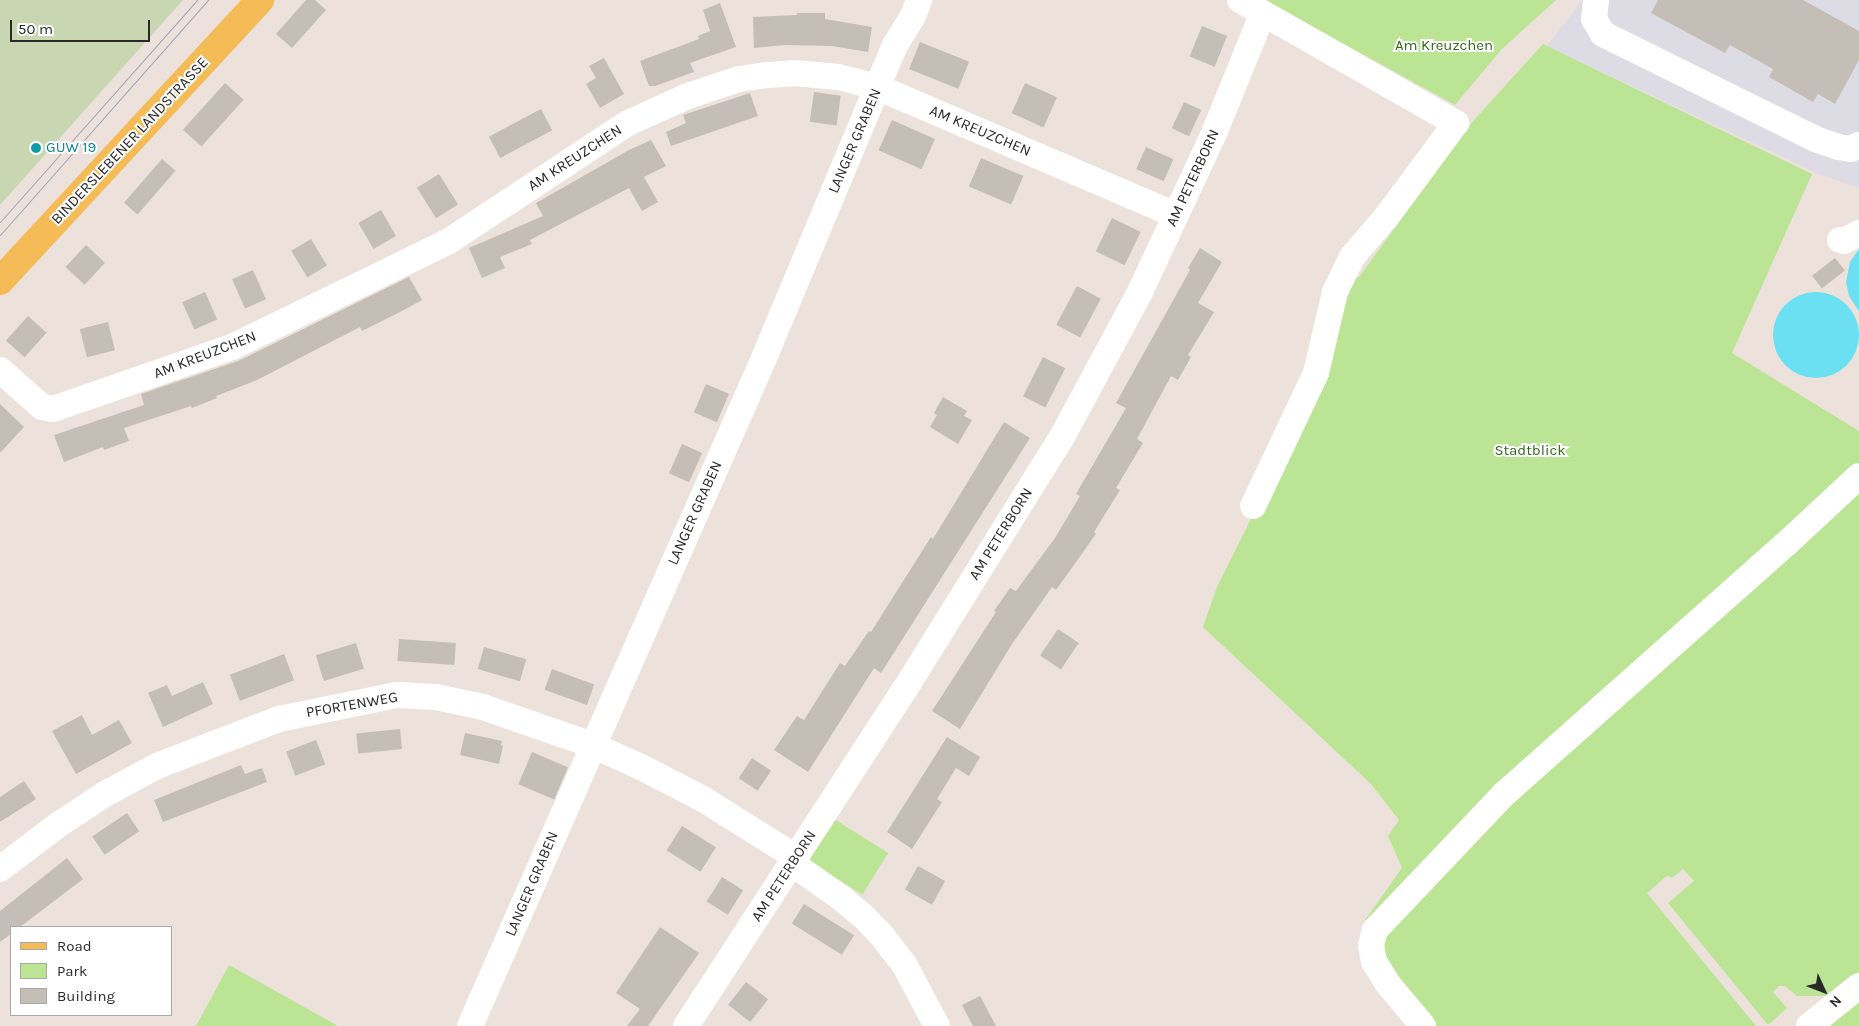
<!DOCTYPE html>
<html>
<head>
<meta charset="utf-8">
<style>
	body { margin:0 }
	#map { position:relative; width:1859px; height:1026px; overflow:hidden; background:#ece2db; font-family:Karla,sans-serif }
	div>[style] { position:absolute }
	.industrial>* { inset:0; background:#dddce4 }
	.green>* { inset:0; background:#bbe595; transform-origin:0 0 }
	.cemetery>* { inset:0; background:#c8d7b1 }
	.water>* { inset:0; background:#6ae0f2 }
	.round { border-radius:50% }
	.building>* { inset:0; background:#c4beb6; transform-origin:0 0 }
	.minor>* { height:26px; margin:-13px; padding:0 13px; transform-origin:13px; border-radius:13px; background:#fff }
	.major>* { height:28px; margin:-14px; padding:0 14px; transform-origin:14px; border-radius:14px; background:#f4bb57 }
	.tram>* { height:1px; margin:-0.5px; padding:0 0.5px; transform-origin:0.5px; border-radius:0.5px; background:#9da4b4 }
	.dots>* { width:14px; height:14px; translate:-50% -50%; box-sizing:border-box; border:2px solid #fff; border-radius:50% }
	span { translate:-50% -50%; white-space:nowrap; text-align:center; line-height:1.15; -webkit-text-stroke:4px #fff; paint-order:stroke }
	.park-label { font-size:15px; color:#336818 }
	.street-label { font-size:15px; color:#292929 }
	.culture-label { font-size:15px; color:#0d838f }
	.left { translate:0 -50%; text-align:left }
	.legend { position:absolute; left:10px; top:926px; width:162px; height:90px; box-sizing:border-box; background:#fff; border:1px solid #a9a9a9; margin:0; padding:6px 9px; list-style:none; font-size:15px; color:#292929 }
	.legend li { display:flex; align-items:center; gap:10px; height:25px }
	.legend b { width:25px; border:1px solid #a9a9a9 }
	.north { position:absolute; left:1799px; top:966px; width:50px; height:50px; -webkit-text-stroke:4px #fff; paint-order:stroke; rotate:133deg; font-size:14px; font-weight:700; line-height:20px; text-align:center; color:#292929 }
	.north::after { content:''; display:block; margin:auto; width:18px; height:22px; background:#292929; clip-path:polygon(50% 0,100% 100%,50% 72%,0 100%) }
	.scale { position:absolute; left:10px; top:20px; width:140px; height:22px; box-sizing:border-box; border:2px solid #292929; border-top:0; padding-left:6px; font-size:15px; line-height:18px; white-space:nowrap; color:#292929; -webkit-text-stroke:4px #fff; paint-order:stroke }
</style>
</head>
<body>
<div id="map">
	<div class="industrial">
		<i style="clip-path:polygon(1582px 0,1859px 0,1859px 188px,1821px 175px,1547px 46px)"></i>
	</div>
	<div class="green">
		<i style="clip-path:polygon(1264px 0,1556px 0,1501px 50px,1455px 105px)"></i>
		<i style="clip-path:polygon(1543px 44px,1812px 174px,1732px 353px,1859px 431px,1859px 464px,1363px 930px,1363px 923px,1402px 868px,1388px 836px,1399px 820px,1371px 784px,1203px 627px,1217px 587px,1323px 374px,1348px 278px,1359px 277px,1474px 120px)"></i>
		<i style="clip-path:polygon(1859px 485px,1859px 976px,1834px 996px,1797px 996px,1785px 986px,1779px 986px,1773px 992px,1787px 1008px,1768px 1025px,1668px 903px,1694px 881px,1683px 869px,1672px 878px,1668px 875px,1647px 893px,1756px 1026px,1430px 1026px,1379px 960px,1385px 927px,1437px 873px)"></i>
		<i style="left:834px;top:819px;width:64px;height:49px;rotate:32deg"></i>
		<i style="clip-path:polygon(229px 965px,338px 1026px,196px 1026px)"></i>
		<i style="clip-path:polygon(1859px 990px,1859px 1026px,1815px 1026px)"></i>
	</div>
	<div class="cemetery">
		<i style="clip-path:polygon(0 0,183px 0,0 205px)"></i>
	</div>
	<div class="water">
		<i style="clip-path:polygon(1859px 249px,1859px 311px,1849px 296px,1846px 282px,1850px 262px)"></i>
		<i class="round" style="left:1773px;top:292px;width:86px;height:86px"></i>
	</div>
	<div class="building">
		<i style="clip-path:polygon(306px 0,315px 0,326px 10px,292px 48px,276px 34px)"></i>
		<i style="clip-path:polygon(1658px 0,1803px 0,1859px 31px,1859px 60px,1835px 104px,1818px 94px,1813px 102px,1769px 77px,1773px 69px,1730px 45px,1725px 53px,1651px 13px)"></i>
		<i style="clip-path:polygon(720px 3px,736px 47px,690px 63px,694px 72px,655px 86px,649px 86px,640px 61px,699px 39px,698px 36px,710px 31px,703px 10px)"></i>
		<i style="clip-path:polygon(797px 13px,825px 13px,825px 19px,872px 27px,868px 52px,832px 46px,784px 45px,754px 48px,753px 17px,797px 15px)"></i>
		<i style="left:1202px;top:26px;width:27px;height:33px;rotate:22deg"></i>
		<i style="left:920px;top:42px;width:53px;height:29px;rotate:22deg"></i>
		<i style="clip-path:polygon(604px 58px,624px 94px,600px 108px,586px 84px,596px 78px,589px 66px)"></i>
		<i style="left:225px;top:83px;width:25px;height:63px;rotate:42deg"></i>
		<i style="left:1025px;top:83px;width:35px;height:33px;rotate:24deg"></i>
		<i style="left:814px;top:92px;width:27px;height:30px;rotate:8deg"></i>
		<i style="clip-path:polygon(750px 93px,758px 116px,671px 146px,666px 132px,686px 123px,683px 115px)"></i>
		<i style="left:1184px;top:102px;width:19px;height:29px;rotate:25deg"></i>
		<i style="left:541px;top:109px;width:24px;height:59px;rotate:62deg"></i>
		<i style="left:892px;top:120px;width:47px;height:33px;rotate:24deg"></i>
		<i style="clip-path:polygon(651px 140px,666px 166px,644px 177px,658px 202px,642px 211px,629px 188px,530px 240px,532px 244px,500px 257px,505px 268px,482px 278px,469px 248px,543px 216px,536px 203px,629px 150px)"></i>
		<i style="left:1146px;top:147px;width:30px;height:24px;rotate:24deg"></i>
		<i style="left:981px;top:158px;width:46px;height:31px;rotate:23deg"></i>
		<i style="left:162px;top:159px;width:18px;height:58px;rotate:41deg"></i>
		<i style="left:439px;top:174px;width:36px;height:26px;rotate:58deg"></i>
		<i style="left:381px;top:210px;width:30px;height:26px;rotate:60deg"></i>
		<i style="left:1112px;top:218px;width:32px;height:37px;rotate:26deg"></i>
		<i style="left:311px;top:239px;width:31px;height:23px;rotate:59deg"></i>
		<i style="left:86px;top:245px;width:26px;height:30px;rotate:43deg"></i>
		<i style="clip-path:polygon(1200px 248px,1222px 262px,1198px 303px,1214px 312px,1188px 355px,1191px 357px,1178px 380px,1171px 376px,1137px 439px,1143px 443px,1116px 488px,1120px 490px,1094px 532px,1096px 534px,1056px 590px,1052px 587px,1012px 644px,960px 729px,932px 711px,996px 612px,994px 611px,1010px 588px,1016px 591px,1055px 538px,1080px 496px,1076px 494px,1126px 408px,1116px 403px,1190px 270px,1188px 268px)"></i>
		<i style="left:1835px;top:258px;width:16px;height:29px;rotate:52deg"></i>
		<i style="left:253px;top:270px;width:32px;height:23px;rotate:66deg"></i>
		<i style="clip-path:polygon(409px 277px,422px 300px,402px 311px,362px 331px,360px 327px,257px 380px,216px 396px,217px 398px,192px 408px,191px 406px,124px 428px,129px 441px,104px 450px,103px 447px,64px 462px,54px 435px,144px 405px,141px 394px,238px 361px)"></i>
		<i style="left:1077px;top:286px;width:27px;height:44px;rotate:28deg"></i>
		<i style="left:205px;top:292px;width:30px;height:25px;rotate:66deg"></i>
		<i style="left:28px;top:316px;width:25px;height:33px;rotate:42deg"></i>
		<i style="left:108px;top:322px;width:29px;height:29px;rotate:76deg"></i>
		<i style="left:1043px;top:357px;width:25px;height:44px;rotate:27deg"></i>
		<i style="left:706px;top:384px;width:25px;height:31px;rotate:23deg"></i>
		<i style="clip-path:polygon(943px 397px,967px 411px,964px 416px,972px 420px,958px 444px,930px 427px,937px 415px,934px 413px)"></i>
		<i style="clip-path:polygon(0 404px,24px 427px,0 453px)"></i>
		<i style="clip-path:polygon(1004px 422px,1030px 438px,881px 673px,874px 668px,808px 772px,774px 750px,797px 716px,804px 720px,840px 663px,845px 666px,869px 631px,871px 632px,931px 537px,933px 539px)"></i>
		<i style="left:682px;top:444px;width:22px;height:32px;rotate:24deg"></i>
		<i style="left:1058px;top:629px;width:25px;height:32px;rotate:34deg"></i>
		<i style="left:399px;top:639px;width:57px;height:22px;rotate:4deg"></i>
		<i style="left:356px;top:643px;width:27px;height:42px;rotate:73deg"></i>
		<i style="left:484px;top:647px;width:44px;height:23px;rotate:16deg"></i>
		<i style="left:284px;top:654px;width:28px;height:58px;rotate:69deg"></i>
		<i style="left:552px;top:669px;width:45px;height:22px;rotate:20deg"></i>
		<i style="clip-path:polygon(203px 682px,213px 704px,163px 727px,148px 693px,167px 685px,172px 696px)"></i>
		<i style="clip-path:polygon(82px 715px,92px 735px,119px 720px,132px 743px,76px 774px,52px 731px)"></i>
		<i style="left:400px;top:729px;width:20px;height:44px;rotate:84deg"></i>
		<i style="clip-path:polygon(465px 733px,502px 741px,501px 745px,503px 746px,499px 764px,460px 755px)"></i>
		<i style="clip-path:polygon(947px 737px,980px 757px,969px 776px,956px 768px,937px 799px,942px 802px,912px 849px,887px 832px)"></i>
		<i style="left:316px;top:740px;width:26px;height:32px;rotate:69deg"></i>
		<i style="left:532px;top:752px;width:39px;height:35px;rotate:23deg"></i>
		<i style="left:752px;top:758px;width:23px;height:24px;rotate:34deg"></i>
		<i style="clip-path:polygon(241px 765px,245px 774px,262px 768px,267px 782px,163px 822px,154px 800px)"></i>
		<i style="clip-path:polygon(24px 781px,36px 799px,0 822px,0 797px)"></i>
		<i style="left:127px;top:813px;width:22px;height:42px;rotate:56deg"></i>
		<i style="left:682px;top:826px;width:40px;height:29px;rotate:32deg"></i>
		<i style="clip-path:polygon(67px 858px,83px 879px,20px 927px,11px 927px,11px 934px,0 942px,0 911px)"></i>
		<i style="left:918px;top:866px;width:31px;height:27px;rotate:29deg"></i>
		<i style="left:722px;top:877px;width:25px;height:29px;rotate:32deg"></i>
		<i style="left:804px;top:904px;width:59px;height:23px;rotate:32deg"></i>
		<i style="clip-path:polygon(660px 927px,699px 953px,648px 1026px,627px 1026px,640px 1009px,616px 993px)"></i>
		<i style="left:746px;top:982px;width:28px;height:29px;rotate:38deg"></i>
		<i style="clip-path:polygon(980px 996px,996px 1026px,973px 1026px,962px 1005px)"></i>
	</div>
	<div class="minor">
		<i style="left:1240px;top:0;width:249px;rotate:29.7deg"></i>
		<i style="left:1456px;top:123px;width:116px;rotate:126.6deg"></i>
		<i style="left:1387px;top:216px;width:54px;rotate:130.5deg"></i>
		<i style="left:1352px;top:257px;width:39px;rotate:116deg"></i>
		<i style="left:1335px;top:292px;width:83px;rotate:103.2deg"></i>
		<i style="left:1316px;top:373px;width:147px;rotate:115.3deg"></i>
		<i style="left:1596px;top:0;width:19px;rotate:96deg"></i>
		<i style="left:1594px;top:19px;width:17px;rotate:59deg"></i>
		<i style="left:1603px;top:34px;width:237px;rotate:26.3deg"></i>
		<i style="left:1815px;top:139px;width:24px;rotate:19deg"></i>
		<i style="left:1838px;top:147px;width:13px;rotate:9deg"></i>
		<i style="left:1851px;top:149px;width:9px;rotate:-27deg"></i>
		<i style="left:1840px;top:240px;width:4px;rotate:14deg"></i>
		<i style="left:1844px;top:241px;width:17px;rotate:-28deg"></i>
		<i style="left:0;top:370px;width:56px;rotate:41.4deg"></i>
		<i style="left:42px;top:407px;width:11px;rotate:10deg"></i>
		<i style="left:53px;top:409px;width:189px;rotate:-19.1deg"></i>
		<i style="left:232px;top:347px;width:242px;rotate:-26deg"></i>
		<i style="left:449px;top:241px;width:214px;rotate:-33.4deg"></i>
		<i style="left:628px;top:123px;width:66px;rotate:-24.2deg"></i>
		<i style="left:688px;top:96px;width:54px;rotate:-18.4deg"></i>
		<i style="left:739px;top:79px;width:29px;rotate:-8deg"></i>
		<i style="left:768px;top:75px;width:26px;rotate:-4deg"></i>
		<i style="left:794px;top:73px;width:44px;rotate:5.2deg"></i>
		<i style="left:838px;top:77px;width:40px;rotate:14.4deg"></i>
		<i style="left:877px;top:87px;width:325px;rotate:23.2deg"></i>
		<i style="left:793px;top:864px;width:57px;rotate:35.1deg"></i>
		<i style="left:840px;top:897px;width:30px;rotate:40deg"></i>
		<i style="left:863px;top:916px;width:28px;rotate:46deg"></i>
		<i style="left:882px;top:936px;width:36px;rotate:52deg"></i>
		<i style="left:904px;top:964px;width:70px;rotate:62deg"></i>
		<i style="left:0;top:869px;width:73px;rotate:-37.2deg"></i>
		<i style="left:58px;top:825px;width:56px;rotate:-33.4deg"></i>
		<i style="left:105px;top:794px;width:59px;rotate:-28.3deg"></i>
		<i style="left:157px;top:766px;width:131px;rotate:-21.1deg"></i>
		<i style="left:279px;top:719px;width:120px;rotate:-11.5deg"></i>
		<i style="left:397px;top:695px;width:39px;rotate:3deg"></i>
		<i style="left:436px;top:697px;width:48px;rotate:12deg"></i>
		<i style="left:483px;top:707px;width:115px;rotate:19.2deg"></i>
		<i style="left:592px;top:745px;width:54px;rotate:24.2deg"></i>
		<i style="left:641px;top:767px;width:70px;rotate:27.3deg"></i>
		<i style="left:703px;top:799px;width:111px;rotate:32.1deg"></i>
		<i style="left:470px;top:1026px;width:730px;rotate:-66.24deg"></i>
		<i style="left:764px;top:358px;width:339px;rotate:-67.3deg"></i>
		<i style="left:895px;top:45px;width:34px;rotate:-58deg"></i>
		<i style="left:913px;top:16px;width:17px;rotate:-69deg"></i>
		<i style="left:686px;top:1026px;width:402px;rotate:-57deg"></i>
		<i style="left:905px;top:689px;width:297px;rotate:-58.1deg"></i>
		<i style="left:1062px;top:437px;width:165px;rotate:-61.7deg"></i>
		<i style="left:1140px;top:292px;width:178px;rotate:-65deg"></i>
		<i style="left:1215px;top:131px;width:127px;rotate:-67.9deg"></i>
		<i style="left:1423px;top:1026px;width:55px;rotate:-129.8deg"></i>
		<i style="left:1388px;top:984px;width:26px;rotate:-122deg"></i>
		<i style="left:1374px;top:962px;width:17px;rotate:-100deg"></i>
		<i style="left:1371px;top:945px;width:16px;rotate:-75deg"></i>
		<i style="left:1375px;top:930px;width:186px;rotate:-46.5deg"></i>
		<i style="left:1503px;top:795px;width:380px;rotate:-41.6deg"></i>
		<i style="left:1787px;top:543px;width:98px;rotate:-42.9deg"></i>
		<i style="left:1809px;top:1026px;width:64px;rotate:-38.7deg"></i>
	</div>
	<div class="major">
		<i style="left:0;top:281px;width:383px;rotate:-47.2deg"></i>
	</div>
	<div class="tram">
		<i style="left:0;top:222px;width:297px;rotate:-48.4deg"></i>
		<i style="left:0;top:235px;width:314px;rotate:-48.5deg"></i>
	</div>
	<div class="dots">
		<i style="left:36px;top:148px;background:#0f9aa8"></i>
	</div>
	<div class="park-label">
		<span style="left:1444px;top:46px">Am Kreuzchen</span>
		<span style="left:1530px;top:451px">Stadtblick</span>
	</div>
	<div class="street-label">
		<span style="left:980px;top:131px;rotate:23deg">AM KREUZCHEN</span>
		<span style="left:130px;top:141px;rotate:-47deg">BINDERSLEBENER LANDSTRASSE</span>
		<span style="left:855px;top:141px;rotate:-67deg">LANGER GRABEN</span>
		<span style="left:575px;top:158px;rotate:-33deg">AM KREUZCHEN</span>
		<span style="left:1193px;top:178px;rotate:-65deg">AM PETERBORN</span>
		<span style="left:205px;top:355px;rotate:-21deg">AM KREUZCHEN</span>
		<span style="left:695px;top:513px;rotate:-66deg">LANGER GRABEN</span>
		<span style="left:1001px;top:534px;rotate:-58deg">AM PETERBORN</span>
		<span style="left:352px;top:705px;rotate:-10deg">PFORTENWEG</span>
		<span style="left:784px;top:876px;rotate:-57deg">AM PETERBORN</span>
		<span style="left:532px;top:884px;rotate:-67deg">LANGER GRABEN</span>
	</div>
	<div class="culture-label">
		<span class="left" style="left:46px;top:148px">GUW 19</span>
	</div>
	<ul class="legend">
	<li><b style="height:6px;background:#f4bb57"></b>Road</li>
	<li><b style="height:14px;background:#bbe595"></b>Park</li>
	<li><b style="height:14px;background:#c4beb6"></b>Building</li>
	</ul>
	<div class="north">N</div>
	<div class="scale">50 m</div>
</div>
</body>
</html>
